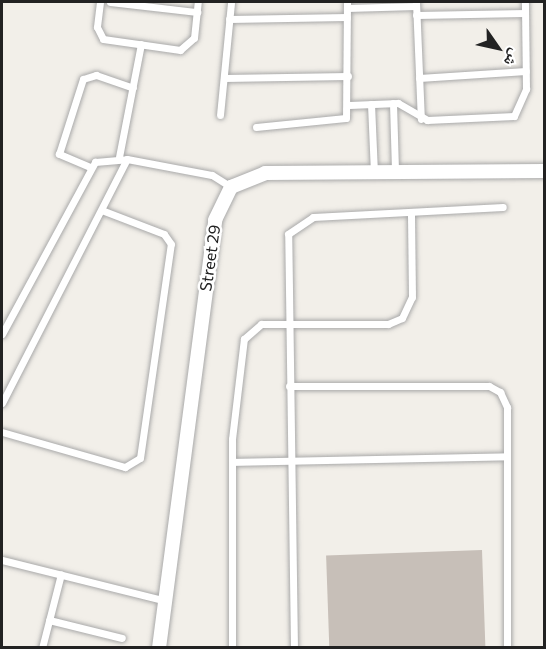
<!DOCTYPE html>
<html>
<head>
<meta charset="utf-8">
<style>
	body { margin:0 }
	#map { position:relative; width:546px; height:649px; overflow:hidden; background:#f2efe9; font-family:Commissioner,"Noto Naskh Arabic",sans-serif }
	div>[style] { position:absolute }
	.building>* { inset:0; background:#c7bfb8; transform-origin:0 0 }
	.roads { filter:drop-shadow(0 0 2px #a9a9a9) drop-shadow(0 0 2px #a9a9a9) }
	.lane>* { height:7px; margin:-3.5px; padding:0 3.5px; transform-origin:3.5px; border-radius:3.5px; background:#fff }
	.street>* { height:14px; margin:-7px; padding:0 7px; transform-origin:7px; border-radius:7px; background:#fff }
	span { translate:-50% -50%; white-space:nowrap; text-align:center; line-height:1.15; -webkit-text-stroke:5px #fff; paint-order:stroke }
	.street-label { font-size:16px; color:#222 }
	.frame { position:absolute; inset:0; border:3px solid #222; pointer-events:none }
	.north { position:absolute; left:468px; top:18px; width:60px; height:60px; -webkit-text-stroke:4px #fff; paint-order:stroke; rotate:124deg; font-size:16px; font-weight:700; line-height:24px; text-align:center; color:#222 }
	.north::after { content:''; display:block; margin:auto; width:21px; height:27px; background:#222; clip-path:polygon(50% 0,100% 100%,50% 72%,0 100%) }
</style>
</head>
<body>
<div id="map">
	<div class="building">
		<i style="left:482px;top:550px;width:98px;height:156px;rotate:88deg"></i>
	</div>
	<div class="roads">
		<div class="lane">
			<i style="left:100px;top:2px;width:25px;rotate:97deg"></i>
			<i style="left:97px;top:27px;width:13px;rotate:63deg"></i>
			<i style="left:103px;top:39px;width:78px;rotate:8.1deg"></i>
			<i style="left:180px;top:50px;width:18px;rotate:-41deg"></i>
			<i style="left:194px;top:38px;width:36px;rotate:-84deg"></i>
			<i style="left:110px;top:2px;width:88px;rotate:6.6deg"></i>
			<i style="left:416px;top:2px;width:117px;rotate:87.6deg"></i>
			<i style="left:347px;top:8px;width:69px;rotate:-1.7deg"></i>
			<i style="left:416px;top:15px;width:109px;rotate:-1.1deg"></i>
			<i style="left:229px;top:19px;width:118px;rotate:-1deg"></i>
			<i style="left:224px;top:78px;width:124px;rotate:-0.9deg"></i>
			<i style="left:419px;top:78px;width:107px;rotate:-3.7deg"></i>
			<i style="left:393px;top:103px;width:69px;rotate:88.3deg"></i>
			<i style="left:371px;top:104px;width:68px;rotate:87.5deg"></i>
			<i style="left:349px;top:105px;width:49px;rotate:-2.3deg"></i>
			<i style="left:398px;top:103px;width:34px;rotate:30deg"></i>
			<i style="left:427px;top:120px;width:87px;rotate:-2.6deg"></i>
			<i style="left:514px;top:116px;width:30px;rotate:-66deg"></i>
			<i style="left:526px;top:89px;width:87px;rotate:-90.7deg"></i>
			<i style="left:220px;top:115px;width:114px;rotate:-84.4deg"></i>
			<i style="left:256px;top:127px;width:90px;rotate:-5.7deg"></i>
			<i style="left:346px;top:118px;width:116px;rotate:-89.5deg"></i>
			<i style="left:119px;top:157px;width:115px;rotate:-79deg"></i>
			<i style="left:90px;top:167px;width:34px;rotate:-157deg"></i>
			<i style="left:59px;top:154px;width:79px;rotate:-72.3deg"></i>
			<i style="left:83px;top:79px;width:14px;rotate:-17deg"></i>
			<i style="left:96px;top:75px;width:39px;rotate:19deg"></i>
			<i style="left:2px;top:334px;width:196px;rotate:-61.6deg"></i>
			<i style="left:95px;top:162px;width:32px;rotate:-5deg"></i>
			<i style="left:127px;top:159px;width:86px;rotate:10.7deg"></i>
			<i style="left:212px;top:175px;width:22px;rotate:32deg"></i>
			<i style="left:289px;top:386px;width:200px"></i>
			<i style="left:489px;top:386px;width:13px;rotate:29deg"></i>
			<i style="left:500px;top:392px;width:17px;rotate:65deg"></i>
			<i style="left:507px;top:407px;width:241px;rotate:90deg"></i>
			<i style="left:2px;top:403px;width:274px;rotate:-62.9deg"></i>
			<i style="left:2px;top:432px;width:128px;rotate:15.9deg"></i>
			<i style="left:125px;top:467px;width:17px;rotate:-31deg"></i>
			<i style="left:140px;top:458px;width:216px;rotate:-81.8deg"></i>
			<i style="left:171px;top:244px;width:12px;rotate:-125deg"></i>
			<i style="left:164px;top:234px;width:67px;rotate:-159.1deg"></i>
			<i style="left:232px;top:462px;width:275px;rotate:-1.2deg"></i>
			<i style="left:2px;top:560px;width:169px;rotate:14deg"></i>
			<i style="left:49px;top:620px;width:75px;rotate:13.9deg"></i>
			<i style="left:42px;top:648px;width:76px;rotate:-75.6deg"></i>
			<i style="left:232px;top:648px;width:209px;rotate:-90deg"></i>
			<i style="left:232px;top:439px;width:101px;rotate:-83.2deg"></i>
			<i style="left:244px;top:339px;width:23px;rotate:-41deg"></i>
			<i style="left:261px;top:324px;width:127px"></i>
			<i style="left:388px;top:324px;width:15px;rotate:-23deg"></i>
			<i style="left:402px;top:318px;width:23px;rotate:-65deg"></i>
			<i style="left:412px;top:297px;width:85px;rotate:-90.7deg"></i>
			<i style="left:294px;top:648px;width:414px;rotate:-90.8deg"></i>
			<i style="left:288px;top:234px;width:30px;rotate:-34deg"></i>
			<i style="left:313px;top:217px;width:190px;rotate:-3deg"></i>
		</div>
		<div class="street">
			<i style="left:159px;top:648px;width:432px;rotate:-82.5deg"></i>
			<i style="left:215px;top:220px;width:37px;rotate:-64deg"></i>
			<i style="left:231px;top:187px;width:37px;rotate:-22deg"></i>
			<i style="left:265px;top:173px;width:279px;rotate:-0.4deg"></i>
		</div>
	</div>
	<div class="street-label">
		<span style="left:210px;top:258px;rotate:-82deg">Street 29</span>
	</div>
	<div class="frame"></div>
	<div class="north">ش</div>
</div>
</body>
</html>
